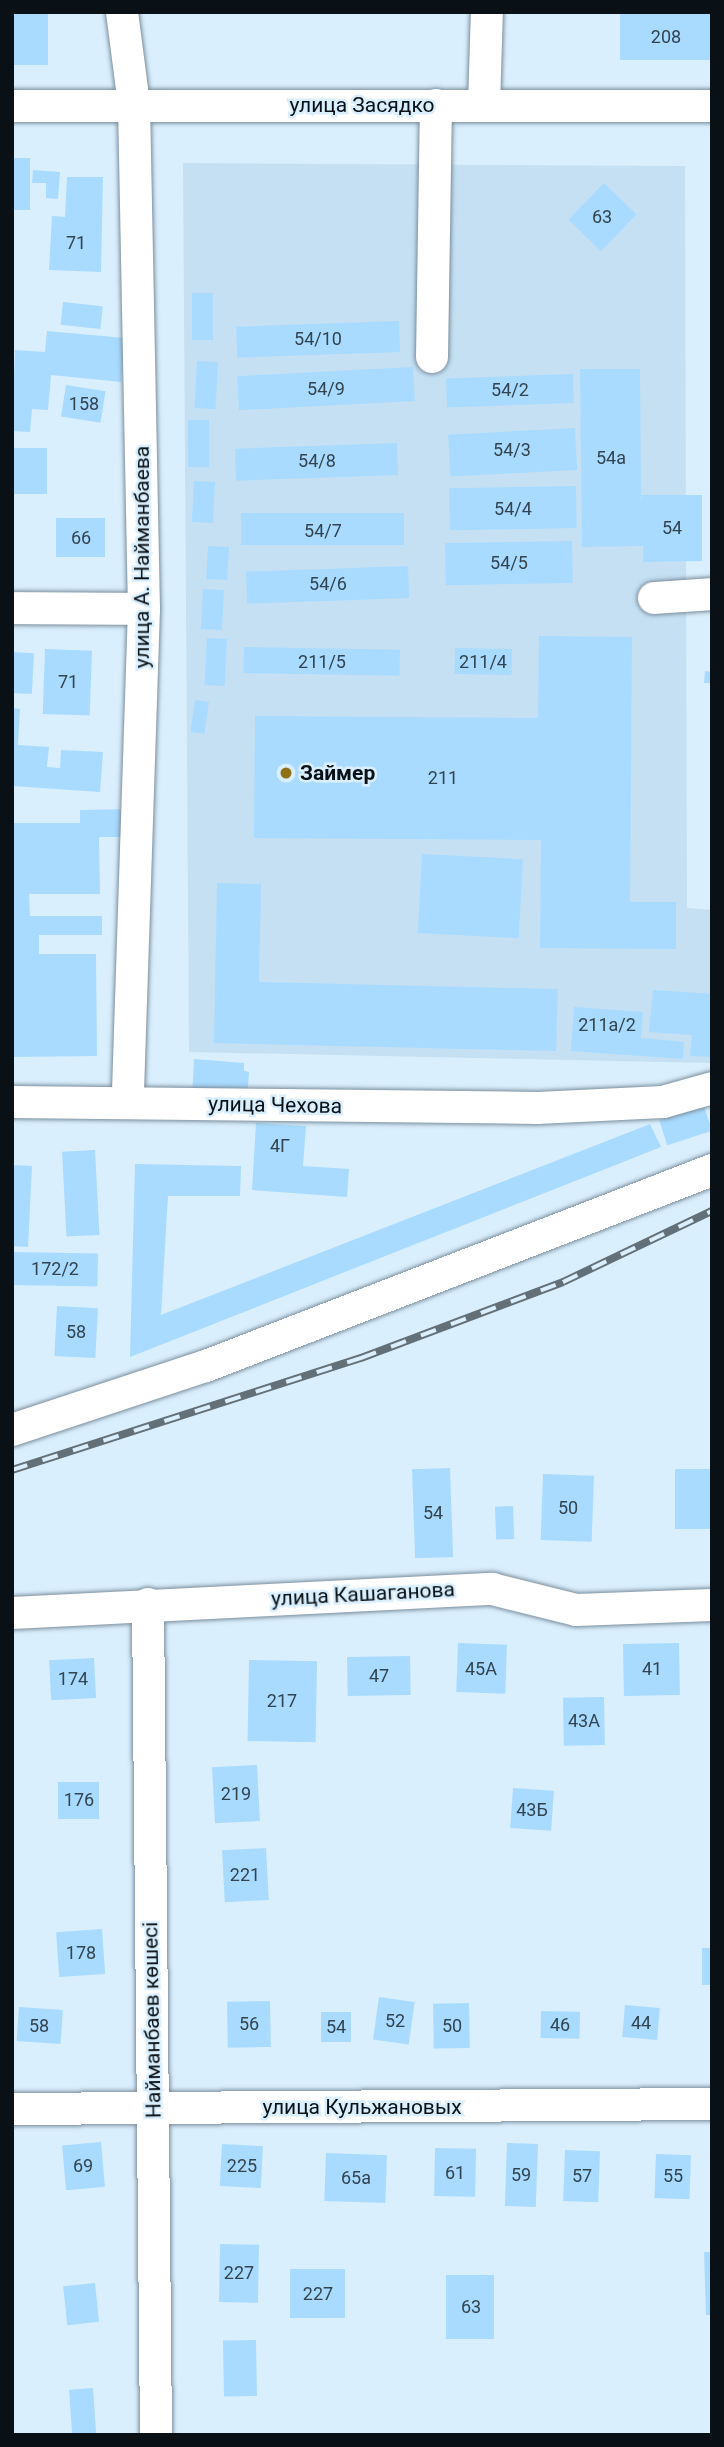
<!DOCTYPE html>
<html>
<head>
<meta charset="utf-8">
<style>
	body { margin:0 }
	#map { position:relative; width:724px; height:2447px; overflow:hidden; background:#daeffd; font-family:Roboto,sans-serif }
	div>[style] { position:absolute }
	.built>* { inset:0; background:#c5e0f3 }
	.building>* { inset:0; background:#a8dbff; transform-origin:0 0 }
	.roads { filter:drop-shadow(0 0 2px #7b8e9c) drop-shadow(0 0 2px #7b8e9c) }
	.minor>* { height:32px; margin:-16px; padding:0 16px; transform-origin:16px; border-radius:16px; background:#fff }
	.rail>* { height:8px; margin-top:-4px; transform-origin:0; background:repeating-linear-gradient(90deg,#daeffd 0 16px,#637078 0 32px); box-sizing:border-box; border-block:2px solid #637078 }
	.dots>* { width:19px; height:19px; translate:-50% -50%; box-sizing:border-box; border:4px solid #daeffd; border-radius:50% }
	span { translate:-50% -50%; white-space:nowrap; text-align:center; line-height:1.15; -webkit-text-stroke:5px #daeffd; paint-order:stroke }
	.number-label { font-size:18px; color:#324450 }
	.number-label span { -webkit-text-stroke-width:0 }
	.street-label { font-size:21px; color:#0a1116 }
	.poi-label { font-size:21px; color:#0a1116; font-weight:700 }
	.left { translate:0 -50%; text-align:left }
	.frame { position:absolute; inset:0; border:14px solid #0a1116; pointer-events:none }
</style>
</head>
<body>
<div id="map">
	<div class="built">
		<i style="clip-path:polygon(183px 163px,685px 166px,687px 908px,712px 910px,712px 1063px,189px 1052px)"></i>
	</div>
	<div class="building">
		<i style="left:12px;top:12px;width:36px;height:53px"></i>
		<i style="left:620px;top:12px;width:92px;height:48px"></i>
		<i style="left:12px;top:158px;width:18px;height:52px"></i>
		<i style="clip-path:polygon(33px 170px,60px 172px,58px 199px,46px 198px,46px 183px,32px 183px)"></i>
		<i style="clip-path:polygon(67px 177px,103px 177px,101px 272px,49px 270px,52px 216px,65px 217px)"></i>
		<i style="left:604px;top:183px;width:45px;height:51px;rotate:44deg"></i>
		<i style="left:192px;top:293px;width:21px;height:47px"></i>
		<i style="left:63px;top:302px;width:40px;height:23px;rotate:6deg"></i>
		<i style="left:399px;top:321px;width:31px;height:163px;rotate:88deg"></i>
		<i style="clip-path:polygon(47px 331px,125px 338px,121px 382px,51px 375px,48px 410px,32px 409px,30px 432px,12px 431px,15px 350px,45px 352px)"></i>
		<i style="left:197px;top:361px;width:21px;height:47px;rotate:3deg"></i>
		<i style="left:413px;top:367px;width:34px;height:176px;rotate:87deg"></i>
		<i style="clip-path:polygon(580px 369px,640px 369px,641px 504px,642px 495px,702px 495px,702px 561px,643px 562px,643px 546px,582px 547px)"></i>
		<i style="left:573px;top:374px;width:29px;height:127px;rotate:88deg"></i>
		<i style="left:66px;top:385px;width:40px;height:32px;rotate:9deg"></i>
		<i style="left:188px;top:420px;width:21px;height:47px"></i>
		<i style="left:575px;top:428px;width:42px;height:127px;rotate:87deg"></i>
		<i style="left:397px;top:443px;width:32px;height:162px;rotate:88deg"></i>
		<i style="left:12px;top:448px;width:35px;height:46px"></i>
		<i style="left:194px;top:481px;width:21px;height:41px;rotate:3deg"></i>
		<i style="left:576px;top:486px;width:42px;height:127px;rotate:89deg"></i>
		<i style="left:404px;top:513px;width:32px;height:163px;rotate:90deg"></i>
		<i style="left:105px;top:518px;width:39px;height:49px;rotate:90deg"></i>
		<i style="left:572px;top:541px;width:42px;height:127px;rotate:89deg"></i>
		<i style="left:208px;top:546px;width:21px;height:33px;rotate:3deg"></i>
		<i style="left:408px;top:566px;width:32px;height:162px;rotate:88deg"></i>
		<i style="left:203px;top:589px;width:21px;height:40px;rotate:3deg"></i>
		<i style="clip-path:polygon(539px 636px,632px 637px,630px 902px,676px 902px,676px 949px,540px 948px,541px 840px,254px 838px,255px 716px,538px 718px)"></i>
		<i style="left:207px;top:638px;width:20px;height:47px;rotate:3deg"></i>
		<i style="left:244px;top:647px;width:156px;height:26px;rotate:1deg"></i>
		<i style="left:455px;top:648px;width:57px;height:26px;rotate:1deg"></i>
		<i style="left:45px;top:649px;width:47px;height:65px;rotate:2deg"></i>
		<i style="left:12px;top:652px;width:22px;height:41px;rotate:3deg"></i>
		<i style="clip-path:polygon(705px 671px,712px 672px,712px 683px,704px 683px)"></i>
		<i style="left:195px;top:700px;width:14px;height:32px;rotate:8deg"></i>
		<i style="clip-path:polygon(12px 708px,20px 709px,18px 745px,49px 747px,47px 767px,60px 768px,61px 750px,103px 752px,100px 792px,12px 786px)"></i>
		<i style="clip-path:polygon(135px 809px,136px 837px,99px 837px,100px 894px,29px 894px,30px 916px,102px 916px,102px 935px,39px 935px,39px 954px,96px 954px,97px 1056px,12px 1057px,12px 823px,80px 823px,80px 810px)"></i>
		<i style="left:422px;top:854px;width:101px;height:79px;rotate:3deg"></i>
		<i style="clip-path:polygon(217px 883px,261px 884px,259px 982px,558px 989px,556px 1051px,214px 1043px)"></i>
		<i style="clip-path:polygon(653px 990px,712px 994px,712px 1057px,690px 1056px,692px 1035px,649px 1032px)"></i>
		<i style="clip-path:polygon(574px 1007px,643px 1012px,641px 1038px,684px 1042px,683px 1059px,571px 1051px)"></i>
		<i style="clip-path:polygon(194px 1059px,244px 1063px,244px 1071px,249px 1072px,247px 1100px,192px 1096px)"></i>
		<i style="left:704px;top:1106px;width:26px;height:47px;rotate:72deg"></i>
		<i style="clip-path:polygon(256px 1123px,306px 1126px,303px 1166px,349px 1169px,347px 1197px,252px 1190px)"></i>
		<i style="clip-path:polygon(650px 1124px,661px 1147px,130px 1357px,135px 1164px,241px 1166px,240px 1196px,168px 1196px,161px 1315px)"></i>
		<i style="left:95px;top:1150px;width:85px;height:33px;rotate:87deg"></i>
		<i style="clip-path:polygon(12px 1165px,32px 1166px,28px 1247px,12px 1246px)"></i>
		<i style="left:12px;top:1252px;width:86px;height:33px;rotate:1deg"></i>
		<i style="left:57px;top:1306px;width:41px;height:50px;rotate:3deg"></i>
		<i style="left:450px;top:1468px;width:89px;height:38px;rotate:88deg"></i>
		<i style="left:712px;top:1469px;width:60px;height:37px;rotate:90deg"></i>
		<i style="left:543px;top:1474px;width:51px;height:66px;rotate:2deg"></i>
		<i style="left:513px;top:1506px;width:33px;height:18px;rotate:88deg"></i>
		<i style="left:458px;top:1643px;width:49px;height:49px;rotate:2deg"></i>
		<i style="left:679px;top:1643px;width:52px;height:56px;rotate:89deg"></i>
		<i style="left:410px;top:1656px;width:39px;height:63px;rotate:89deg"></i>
		<i style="left:94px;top:1658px;width:40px;height:45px;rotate:87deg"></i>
		<i style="left:249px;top:1660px;width:68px;height:81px;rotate:1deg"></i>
		<i style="left:604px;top:1697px;width:48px;height:41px;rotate:89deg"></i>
		<i style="left:257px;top:1765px;width:56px;height:45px;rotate:87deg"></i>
		<i style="left:58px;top:1782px;width:41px;height:37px"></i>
		<i style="left:513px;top:1788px;width:41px;height:40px;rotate:4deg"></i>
		<i style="left:266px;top:1848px;width:52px;height:44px;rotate:87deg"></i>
		<i style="left:102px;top:1929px;width:45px;height:46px;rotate:86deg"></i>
		<i style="left:702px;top:1948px;width:10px;height:37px"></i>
		<i style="left:379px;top:1997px;width:36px;height:43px;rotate:8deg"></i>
		<i style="left:270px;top:2001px;width:46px;height:43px;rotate:89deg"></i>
		<i style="left:469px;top:2003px;width:45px;height:36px;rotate:89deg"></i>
		<i style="left:625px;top:2005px;width:35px;height:32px;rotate:5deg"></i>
		<i style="left:19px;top:2007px;width:44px;height:34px;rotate:4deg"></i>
		<i style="left:541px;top:2011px;width:39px;height:27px;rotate:1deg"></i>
		<i style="left:321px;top:2012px;width:30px;height:30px"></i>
		<i style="left:101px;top:2142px;width:45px;height:39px;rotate:85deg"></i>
		<i style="left:507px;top:2143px;width:31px;height:63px;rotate:2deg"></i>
		<i style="left:222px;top:2144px;width:41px;height:42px;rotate:3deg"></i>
		<i style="left:435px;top:2148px;width:41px;height:48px;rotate:1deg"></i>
		<i style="left:565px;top:2150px;width:35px;height:51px;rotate:2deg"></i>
		<i style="left:326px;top:2153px;width:61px;height:48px;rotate:2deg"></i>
		<i style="left:656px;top:2154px;width:35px;height:44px;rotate:2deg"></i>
		<i style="left:220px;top:2244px;width:39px;height:58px;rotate:1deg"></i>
		<i style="clip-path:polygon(704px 2252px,712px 2252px,712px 2315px,706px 2315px)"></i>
		<i style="left:345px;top:2269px;width:49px;height:55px;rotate:90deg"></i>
		<i style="left:446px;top:2275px;width:48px;height:64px"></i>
		<i style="left:95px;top:2283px;width:39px;height:32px;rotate:84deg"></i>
		<i style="left:256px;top:2340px;width:56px;height:33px;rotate:89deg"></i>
		<i style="left:93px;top:2388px;width:47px;height:24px;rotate:86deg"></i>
	</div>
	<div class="roads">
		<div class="minor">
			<i style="left:122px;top:12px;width:93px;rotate:82.6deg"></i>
			<i style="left:134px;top:104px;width:505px;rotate:88.87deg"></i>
			<i style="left:144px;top:609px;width:494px;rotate:91.9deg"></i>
			<i style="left:484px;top:105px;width:93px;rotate:-88.2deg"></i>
			<i style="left:12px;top:106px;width:700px"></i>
			<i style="left:432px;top:357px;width:252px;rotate:-89.1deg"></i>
			<i style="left:654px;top:598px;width:58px;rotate:-3.9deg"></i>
			<i style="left:12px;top:608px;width:132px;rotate:0.4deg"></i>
			<i style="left:12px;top:1102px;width:525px;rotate:0.65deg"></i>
			<i style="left:537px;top:1108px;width:126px;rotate:-2.7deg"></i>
			<i style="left:663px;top:1102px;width:51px;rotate:-15.9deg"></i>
			<i style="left:12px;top:1430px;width:204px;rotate:-18.3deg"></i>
			<i style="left:206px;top:1366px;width:543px;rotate:-21.17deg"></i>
			<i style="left:148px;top:1604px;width:831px;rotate:89.45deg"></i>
			<i style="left:12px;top:1613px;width:481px;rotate:-2.9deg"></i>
			<i style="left:492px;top:1589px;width:87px;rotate:14deg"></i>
			<i style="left:576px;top:1610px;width:136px;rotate:-2.1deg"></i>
			<i style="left:12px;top:2109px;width:700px;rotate:-0.41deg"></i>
		</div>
	</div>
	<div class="rail">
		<i style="left:12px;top:1470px;width:367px;rotate:-17.8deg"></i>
		<i style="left:361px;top:1358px;width:216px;rotate:-20.6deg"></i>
		<i style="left:563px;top:1282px;width:165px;rotate:-25.5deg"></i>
	</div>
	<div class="dots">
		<i style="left:286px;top:773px;background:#8e7115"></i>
	</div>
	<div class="number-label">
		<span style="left:666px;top:37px">208</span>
		<span style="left:602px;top:217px">63</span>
		<span style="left:76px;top:243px">71</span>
		<span style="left:318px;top:339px">54/10</span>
		<span style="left:326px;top:389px">54/9</span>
		<span style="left:510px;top:390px">54/2</span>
		<span style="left:84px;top:404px">158</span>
		<span style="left:512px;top:450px">54/3</span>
		<span style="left:611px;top:458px">54а</span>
		<span style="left:317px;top:461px">54/8</span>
		<span style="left:513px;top:509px">54/4</span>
		<span style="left:672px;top:528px">54</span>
		<span style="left:323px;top:531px">54/7</span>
		<span style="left:81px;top:538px">66</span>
		<span style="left:509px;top:563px">54/5</span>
		<span style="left:328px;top:584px">54/6</span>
		<span style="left:322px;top:662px">211/5</span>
		<span style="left:483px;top:662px">211/4</span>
		<span style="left:68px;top:682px">71</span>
		<span style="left:443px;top:778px">211</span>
		<span style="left:607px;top:1025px">211а/2</span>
		<span style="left:280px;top:1146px">4Г</span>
		<span style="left:55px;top:1269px">172/2</span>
		<span style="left:76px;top:1332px">58</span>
		<span style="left:568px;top:1508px">50</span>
		<span style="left:433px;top:1513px">54</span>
		<span style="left:481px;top:1669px">45А</span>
		<span style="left:652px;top:1669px">41</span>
		<span style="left:379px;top:1676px">47</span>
		<span style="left:73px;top:1679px">174</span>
		<span style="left:282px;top:1701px">217</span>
		<span style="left:584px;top:1721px">43А</span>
		<span style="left:236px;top:1794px">219</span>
		<span style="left:79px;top:1800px">176</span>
		<span style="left:532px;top:1810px">43Б</span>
		<span style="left:245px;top:1875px">221</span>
		<span style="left:81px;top:1953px">178</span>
		<span style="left:395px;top:2021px">52</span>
		<span style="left:641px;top:2023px">44</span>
		<span style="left:249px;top:2024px">56</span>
		<span style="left:560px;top:2025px">46</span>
		<span style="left:39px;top:2026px">58</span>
		<span style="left:452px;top:2026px">50</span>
		<span style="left:336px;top:2027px">54</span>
		<span style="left:83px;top:2166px">69</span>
		<span style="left:242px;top:2166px">225</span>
		<span style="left:455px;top:2173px">61</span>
		<span style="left:521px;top:2175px">59</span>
		<span style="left:582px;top:2176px">57</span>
		<span style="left:673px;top:2176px">55</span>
		<span style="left:356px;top:2178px">65а</span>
		<span style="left:239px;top:2273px">227</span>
		<span style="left:318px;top:2294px">227</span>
		<span style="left:471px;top:2307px">63</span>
	</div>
	<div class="street-label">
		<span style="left:362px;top:105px">улица Засядко</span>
		<span style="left:142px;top:557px;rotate:-90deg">улица А. Найманбаева</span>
		<span style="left:275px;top:1105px;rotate:1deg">улица Чехова</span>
		<span style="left:363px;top:1594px;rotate:-3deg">улица Кашаганова</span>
		<span style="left:152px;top:2020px;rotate:-91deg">Найманбаев көшесі</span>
		<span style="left:362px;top:2107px">улица Кульжановых</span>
	</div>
	<div class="poi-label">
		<span class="left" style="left:300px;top:773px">Займер</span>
	</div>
	<div class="frame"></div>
</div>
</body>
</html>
